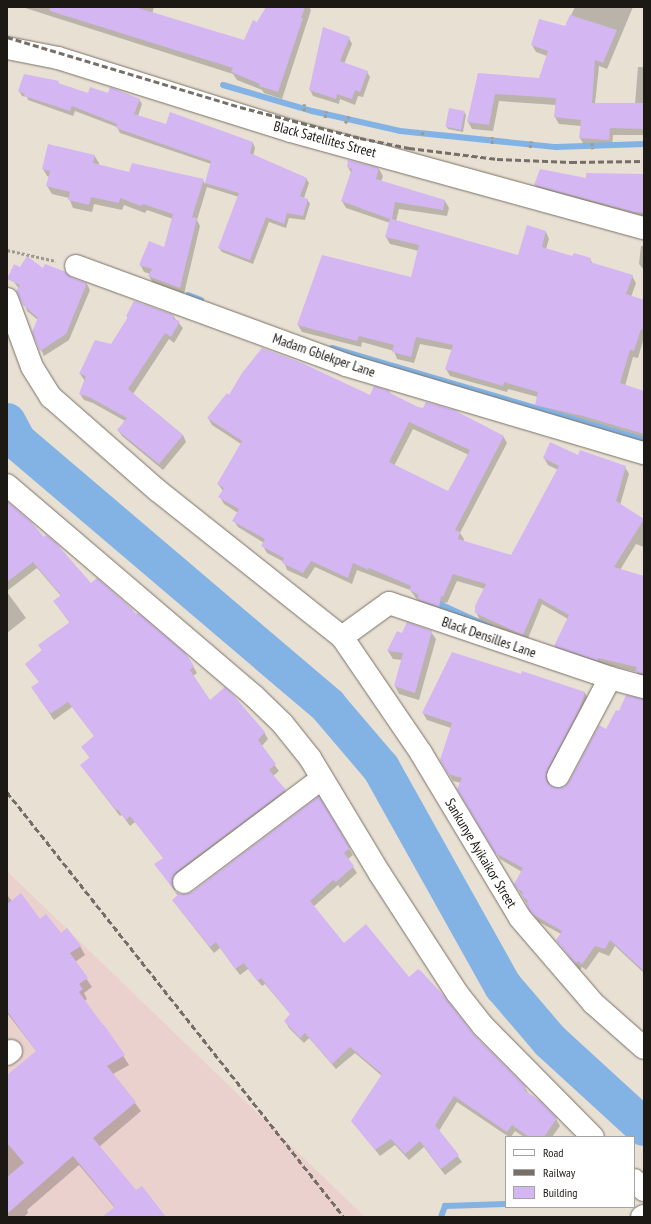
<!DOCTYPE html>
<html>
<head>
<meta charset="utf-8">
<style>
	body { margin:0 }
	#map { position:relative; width:651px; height:1224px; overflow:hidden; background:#e9e0d4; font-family:"PT Sans Narrow",sans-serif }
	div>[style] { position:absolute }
	.commercial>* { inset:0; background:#ebd1cd }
	.shadow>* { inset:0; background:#0003 }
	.stream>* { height:6px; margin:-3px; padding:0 3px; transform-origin:3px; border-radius:3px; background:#82b3e4 }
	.river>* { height:38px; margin:-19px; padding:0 19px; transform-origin:19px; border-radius:19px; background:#82b3e4 }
	.building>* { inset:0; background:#d3b6f2; transform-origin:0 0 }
	.path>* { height:2.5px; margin-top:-1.25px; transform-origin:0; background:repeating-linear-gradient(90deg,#a09990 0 3px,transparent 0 5px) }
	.roads { filter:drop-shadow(0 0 1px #797165) drop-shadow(0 0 1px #797165) }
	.minor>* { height:22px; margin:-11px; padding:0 11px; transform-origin:11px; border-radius:11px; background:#fff }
	.rail>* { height:3px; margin-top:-1.5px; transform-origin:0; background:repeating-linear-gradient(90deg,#756f67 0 6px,transparent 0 9px) }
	span { translate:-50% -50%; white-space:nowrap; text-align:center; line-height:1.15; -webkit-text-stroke:3px #fff; paint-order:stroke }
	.street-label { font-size:14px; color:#1c1914 }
	.frame { position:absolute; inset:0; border:8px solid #1c1914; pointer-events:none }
	.legend { position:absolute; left:505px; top:1136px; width:130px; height:72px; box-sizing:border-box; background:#fff; border:1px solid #a4a3a1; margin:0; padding:5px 7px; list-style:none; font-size:12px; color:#1c1914 }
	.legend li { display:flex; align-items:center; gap:8px; height:20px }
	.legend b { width:20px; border:1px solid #a4a3a1 }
</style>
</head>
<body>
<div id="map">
	<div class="commercial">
		<i style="clip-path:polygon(7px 871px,365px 1217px,7px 1217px)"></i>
	</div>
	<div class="shadow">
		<i style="clip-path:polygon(22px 7px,154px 7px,152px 14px,245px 42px,267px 7px,309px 7px,311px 10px,282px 99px,264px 93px,262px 90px,237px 80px,233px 74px)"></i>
		<i style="clip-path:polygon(575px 7px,633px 7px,607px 69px,599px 66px,595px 104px,635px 104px,638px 67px,644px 67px,644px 135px,613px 135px,612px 147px,584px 145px,580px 138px,581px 126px,559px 124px,555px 117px,556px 105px,499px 101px,493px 131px,472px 129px,468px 122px,479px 74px,540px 79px,547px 56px,536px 52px,532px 45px,565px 28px)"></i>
		<i style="clip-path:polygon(349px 38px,352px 44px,344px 64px,367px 72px,370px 77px,363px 97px,358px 96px,355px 105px,340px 99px,339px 104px,313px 96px,310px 90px)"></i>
		<i style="clip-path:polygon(58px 82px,59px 84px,89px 94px,109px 94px,139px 99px,142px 104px,138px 116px,166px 126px,253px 143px,255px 148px,253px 156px,306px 178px,309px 183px,304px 198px,307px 199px,310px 204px,305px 220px,289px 218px,286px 228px,269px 222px,253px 264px,222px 252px,219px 248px,239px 197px,207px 187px,197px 220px,200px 226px,184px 294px,153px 283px,149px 276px,150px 274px,144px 272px,140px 264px,165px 248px,173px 219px,147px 210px,145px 213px,124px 205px,122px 210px,94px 204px,92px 212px,73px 208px,69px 198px,52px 194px,47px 186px,50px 177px,47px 176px,43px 169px,94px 155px,99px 163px,98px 166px,130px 173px,203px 180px,205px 184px,211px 164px,120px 133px,117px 127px,75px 111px,73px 116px,28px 100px,27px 97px,22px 96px,19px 91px)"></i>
		<i style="clip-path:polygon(464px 112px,466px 115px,463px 132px,448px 129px,446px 126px)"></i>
		<i style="clip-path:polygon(348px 167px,379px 169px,383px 176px,381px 182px,445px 201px,449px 208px,447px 216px,399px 209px,396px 221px,519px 256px,546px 232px,549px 239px,546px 249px,573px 257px,590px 259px,593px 264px,632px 276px,636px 283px,631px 297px,644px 301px,644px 337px,638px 358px,633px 357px,625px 386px,644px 392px,644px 440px,588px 423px,540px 412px,536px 405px,538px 397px,508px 389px,507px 392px,450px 376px,446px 369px,452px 350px,420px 344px,414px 363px,397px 359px,394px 351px,362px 342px,361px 347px,302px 332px,298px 325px,412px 278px,419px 251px,390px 244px,386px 237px,390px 223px,346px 208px,342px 201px,351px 173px)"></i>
		<i style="clip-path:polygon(586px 179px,644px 182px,644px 216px,537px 188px,535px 185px)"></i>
		<i style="clip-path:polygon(641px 246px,644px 246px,644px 270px,639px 264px)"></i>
		<i style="clip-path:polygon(43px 269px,87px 284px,90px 290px,69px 340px,44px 356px,33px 332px,38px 320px,27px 311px,19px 289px,14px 282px)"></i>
		<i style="clip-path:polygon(127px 316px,173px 316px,183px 328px,174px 343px,169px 339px,133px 394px,183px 435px,186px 442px,163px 470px,122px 436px,118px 430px,125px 421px,93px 403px,84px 400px,80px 394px,85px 381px,80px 374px,112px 345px,128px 319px)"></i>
		<i style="clip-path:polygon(evenodd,390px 392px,391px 395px,418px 408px,503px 436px,507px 443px,460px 533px,464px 539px,463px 542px,512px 556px,558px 470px,548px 465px,544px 458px,578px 456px,625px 467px,629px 474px,620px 505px,644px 520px,644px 547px,636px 544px,620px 570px,644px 577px,644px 680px,640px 679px,637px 672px,559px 653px,555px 646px,568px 619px,542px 604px,527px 641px,480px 620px,476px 612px,485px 589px,457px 581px,447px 603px,445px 602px,442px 613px,422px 606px,410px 590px,357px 570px,352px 584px,315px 567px,307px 579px,287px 570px,284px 562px,267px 553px,263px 546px,264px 543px,238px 527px,234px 521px,238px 513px,224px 504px,220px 497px,223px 491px,218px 484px,241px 444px,212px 425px,208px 418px,229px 396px,371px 396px,390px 392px,413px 429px,469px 455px,449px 492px,394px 466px,413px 429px)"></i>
		<i style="clip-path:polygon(7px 503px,91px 585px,136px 616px,193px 666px,197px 673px,193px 676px,210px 701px,264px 732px,268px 739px,261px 747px,279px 771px,273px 776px,289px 797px,176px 884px,175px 891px,156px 865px,164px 858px,135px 822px,130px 826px,122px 815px,120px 816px,85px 771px,90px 758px,82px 747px,95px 737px,72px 707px,54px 720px,32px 688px,41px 686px,42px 651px,39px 645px,70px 623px,58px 607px,61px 596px,37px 568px,7px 591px)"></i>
		<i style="clip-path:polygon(7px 592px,26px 618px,7px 633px)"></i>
		<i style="clip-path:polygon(431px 632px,436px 639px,419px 700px,399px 694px,395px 686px,402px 660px,393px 659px,388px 651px,397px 633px,403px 634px)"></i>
		<i style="clip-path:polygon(521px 675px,585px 693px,589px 700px,550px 778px,549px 786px,559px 789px,565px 787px,620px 713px,644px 700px,644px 973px,615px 946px,609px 956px,599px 952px,586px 970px,582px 967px,580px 970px,557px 940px,561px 934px,539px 922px,531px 911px,515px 884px,522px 872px,500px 859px,458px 789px,461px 783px,453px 781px,441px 760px,451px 728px,427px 720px,423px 713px)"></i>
		<i style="clip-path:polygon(318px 798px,353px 855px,348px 859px,357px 873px,340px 888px,338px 885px,313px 907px,344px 945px,409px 979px,473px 1035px,525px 1088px,529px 1094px,556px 1119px,560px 1126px,552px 1137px,524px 1137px,515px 1131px,511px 1137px,509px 1137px,457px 1102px,439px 1131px,462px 1162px,445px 1175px,424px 1147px,409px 1160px,395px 1145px,380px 1156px,352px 1121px,382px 1076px,355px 1053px,336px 1069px,309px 1038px,304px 1043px,289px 1028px,285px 1021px,291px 1015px,265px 984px,262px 986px,248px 969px,240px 975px,220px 948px,214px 953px,177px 906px,173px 900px,178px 896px,175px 892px,179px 895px,186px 895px,192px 893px)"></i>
		<i style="clip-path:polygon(7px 895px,12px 901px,80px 946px,85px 955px,75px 962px,92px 987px,84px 993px,87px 999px,84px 1001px,103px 1027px,104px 1026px,129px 1065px,113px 1074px,141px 1111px,99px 1147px,136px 1192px,165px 1217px,118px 1217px,115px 1208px,79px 1165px,27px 1210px,28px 1213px,24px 1217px,7px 1217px,7px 1076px,37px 1052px,7px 1013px)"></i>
	</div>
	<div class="stream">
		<i style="left:223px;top:85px;width:93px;rotate:16.3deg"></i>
		<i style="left:312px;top:111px;width:90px;rotate:12.8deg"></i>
		<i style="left:400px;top:131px;width:157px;rotate:5.9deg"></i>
		<i style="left:556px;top:147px;width:88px;rotate:-2deg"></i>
		<i style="left:188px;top:295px;width:14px;rotate:21deg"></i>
		<i style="left:332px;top:348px;width:325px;rotate:16.4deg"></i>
		<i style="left:433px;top:601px;width:63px;rotate:24.5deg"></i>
		<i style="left:441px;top:1217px;width:12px;rotate:-70deg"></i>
		<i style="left:445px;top:1206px;width:61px;rotate:-1.9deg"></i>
	</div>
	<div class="river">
		<i style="left:7px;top:422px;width:21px;rotate:62deg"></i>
		<i style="left:17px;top:441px;width:409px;rotate:40.4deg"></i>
		<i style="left:328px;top:706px;width:82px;rotate:49.5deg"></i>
		<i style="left:381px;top:768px;width:250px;rotate:60.8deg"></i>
		<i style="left:503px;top:986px;width:72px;rotate:49.5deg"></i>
		<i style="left:550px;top:1041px;width:127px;rotate:42.5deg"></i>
	</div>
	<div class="building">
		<i style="clip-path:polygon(50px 7px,135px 7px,244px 40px,253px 20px,257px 22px,266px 7px,305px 7px,301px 18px,303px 18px,278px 92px,259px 86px,260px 84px,231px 72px,233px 68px,50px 11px)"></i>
		<i style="clip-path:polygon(570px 15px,617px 30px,603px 63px,595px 60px,592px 103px,644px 103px,644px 129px,610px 128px,609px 140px,579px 138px,581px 120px,554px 117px,556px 98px,495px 94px,489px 125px,467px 122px,478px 73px,539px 78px,548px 51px,531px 45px,539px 19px,565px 26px)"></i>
		<i style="clip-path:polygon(323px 27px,350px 37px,340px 61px,368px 71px,360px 92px,355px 90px,352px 99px,337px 94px,336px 99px,309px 90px)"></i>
		<i style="clip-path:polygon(24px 74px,59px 81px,58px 83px,88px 93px,90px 87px,108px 93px,110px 87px,140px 99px,134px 114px,166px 124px,170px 112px,253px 142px,250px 153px,307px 178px,300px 196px,308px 199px,303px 216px,287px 213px,284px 224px,266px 217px,250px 260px,218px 248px,239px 193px,205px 183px,211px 161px,116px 128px,117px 124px,72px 106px,70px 111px,24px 96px,25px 94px,18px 91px)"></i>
		<i style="left:449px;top:108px;width:16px;height:19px;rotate:11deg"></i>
		<i style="clip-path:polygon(48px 144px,95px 155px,93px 163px,129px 172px,132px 163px,204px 179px,192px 217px,197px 218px,180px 288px,148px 276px,152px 269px,139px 265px,149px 241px,164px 247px,173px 214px,143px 204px,141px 206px,120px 198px,119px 203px,91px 197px,89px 205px,68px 200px,70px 192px,46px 186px,50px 171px,42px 169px)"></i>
		<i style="clip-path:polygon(348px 160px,379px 168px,376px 179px,445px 200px,443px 210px,395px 202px,392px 219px,518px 255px,527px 225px,546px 231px,542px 247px,572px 256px,574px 253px,591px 258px,590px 262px,633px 275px,626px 294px,644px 300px,644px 330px,641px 329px,634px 351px,630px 350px,620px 383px,644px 391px,644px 434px,583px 416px,535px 405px,538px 392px,504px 382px,503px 386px,445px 369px,453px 345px,416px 337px,411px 357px,392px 352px,394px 345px,359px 336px,357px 341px,297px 325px,322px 255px,411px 277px,419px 245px,385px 237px,390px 219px,341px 201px,352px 169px,347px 167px)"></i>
		<i style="clip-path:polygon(540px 169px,586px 178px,586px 173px,644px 174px,644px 213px,634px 212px,534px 185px)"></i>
		<i style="clip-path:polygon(27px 256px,43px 268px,45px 264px,66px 272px,72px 278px,87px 283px,66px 334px,40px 351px,32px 332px,38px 318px,23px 305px,16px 291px,20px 285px,7px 279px,14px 264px,20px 267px)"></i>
		<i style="clip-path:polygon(134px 301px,174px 315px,173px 319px,180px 321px,171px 337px,165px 333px,128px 389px,183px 435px,159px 464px,117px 430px,127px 418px,89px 397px,79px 394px,86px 376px,79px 374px,95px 340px,111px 344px,128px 317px,126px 316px)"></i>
		<i style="clip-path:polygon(evenodd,262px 348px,302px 363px,370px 395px,374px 386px,390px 391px,390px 393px,418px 407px,423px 408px,426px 402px,454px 410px,504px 436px,455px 530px,460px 532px,458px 539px,511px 555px,559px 466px,543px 458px,550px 442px,578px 455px,580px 450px,626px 466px,616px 501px,644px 519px,614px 567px,644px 576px,644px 674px,635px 672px,637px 667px,598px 658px,598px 661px,554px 646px,569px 615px,539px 598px,523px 635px,475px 613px,475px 606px,486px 584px,453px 574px,443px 597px,441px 596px,439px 607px,417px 599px,419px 595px,409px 590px,411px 586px,369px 568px,368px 570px,353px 563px,348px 578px,311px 561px,303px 573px,282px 563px,284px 558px,261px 546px,265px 539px,232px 521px,239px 509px,218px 497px,224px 488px,217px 484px,242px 441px,207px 418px,227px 393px,229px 395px,242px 373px,262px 348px,409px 422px,470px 450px,448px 491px,389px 462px,409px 422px)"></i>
		<i style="clip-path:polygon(7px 501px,31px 522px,44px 537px,46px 535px,55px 542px,91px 583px,97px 578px,131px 608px,136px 614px,138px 613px,186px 654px,194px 666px,190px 670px,210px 700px,225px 687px,234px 696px,265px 732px,258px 740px,276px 764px,269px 770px,286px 790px,176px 872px,173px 877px,172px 883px,174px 890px,179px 894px,185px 894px,192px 892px,319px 796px,350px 848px,344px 853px,354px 866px,336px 882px,333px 880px,310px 901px,344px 943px,366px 924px,409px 977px,418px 969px,421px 971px,444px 996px,474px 1035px,526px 1087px,524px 1090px,540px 1101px,557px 1118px,544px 1137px,529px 1137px,512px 1125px,507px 1132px,454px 1096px,435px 1125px,459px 1155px,441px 1169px,420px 1141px,405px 1154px,391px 1139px,375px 1150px,351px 1121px,382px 1074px,350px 1047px,332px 1064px,305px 1033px,300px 1038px,284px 1021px,290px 1014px,261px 978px,257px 981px,244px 963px,235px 969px,216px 942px,210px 947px,172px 900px,178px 895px,154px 864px,163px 858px,130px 816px,126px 820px,117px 809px,116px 810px,80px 765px,90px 757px,81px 747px,94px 736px,68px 702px,50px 714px,31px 687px,39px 682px,25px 664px,42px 650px,38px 645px,70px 622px,53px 601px,61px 595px,33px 562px,7px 582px)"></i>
		<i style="clip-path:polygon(407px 622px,432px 631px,415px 693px,394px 686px,403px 653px,387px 651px,397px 631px,402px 633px)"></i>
		<i style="clip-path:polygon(452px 652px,521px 674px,522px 671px,585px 692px,580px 708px,547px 771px,546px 777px,547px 782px,553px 787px,559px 788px,564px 787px,569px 782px,599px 725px,606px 729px,616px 710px,619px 711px,626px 695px,644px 699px,644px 971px,610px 940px,605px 949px,595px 946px,582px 964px,578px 961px,576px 964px,556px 940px,562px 931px,534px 915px,530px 911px,526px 904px,528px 901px,521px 895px,523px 892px,516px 888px,514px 884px,523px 868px,495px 853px,457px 789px,462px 778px,448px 774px,440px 760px,452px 723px,422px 713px)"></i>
		<i style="clip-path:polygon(21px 893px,40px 919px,46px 914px,61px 933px,67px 928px,81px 946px,70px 953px,88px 978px,79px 984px,83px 989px,79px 992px,103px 1025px,104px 1025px,125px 1055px,107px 1066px,136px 1102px,93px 1138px,136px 1190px,142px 1186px,166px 1217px,102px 1217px,115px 1207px,73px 1156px,7px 1214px,7px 1177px,24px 1163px,7px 1143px,7px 1075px,36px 1051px,7px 1011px,7px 904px)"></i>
	</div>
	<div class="path">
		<i style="left:304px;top:111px;width:7px;rotate:-90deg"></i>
		<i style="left:325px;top:118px;width:7px;rotate:-82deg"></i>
		<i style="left:345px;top:123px;width:8px;rotate:-60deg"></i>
		<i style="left:422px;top:135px;width:5px;rotate:-79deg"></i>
		<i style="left:592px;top:143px;width:6px;rotate:81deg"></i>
		<i style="left:492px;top:144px;width:7px;rotate:-90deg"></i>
		<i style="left:530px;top:148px;width:7px;rotate:-82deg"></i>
		<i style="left:7px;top:250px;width:50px;rotate:12.7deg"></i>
	</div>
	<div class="roads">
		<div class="minor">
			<i style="left:7px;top:48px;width:52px;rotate:11.1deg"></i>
			<i style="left:58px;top:58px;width:244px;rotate:17.4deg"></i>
			<i style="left:291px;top:131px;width:366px;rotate:15.4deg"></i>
			<i style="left:76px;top:266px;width:288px;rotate:20.1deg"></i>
			<i style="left:346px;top:365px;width:311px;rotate:16.5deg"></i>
			<i style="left:7px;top:299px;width:72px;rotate:69.8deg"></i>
			<i style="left:32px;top:367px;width:36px;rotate:58deg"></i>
			<i style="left:51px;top:397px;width:141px;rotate:41.3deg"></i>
			<i style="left:157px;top:490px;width:236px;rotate:38.5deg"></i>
			<i style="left:342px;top:637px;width:140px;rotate:55.7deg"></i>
			<i style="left:421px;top:753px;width:192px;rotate:59deg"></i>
			<i style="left:520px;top:918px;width:112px;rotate:49.3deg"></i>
			<i style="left:593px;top:1003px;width:68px;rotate:41.4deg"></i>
			<i style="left:7px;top:485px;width:325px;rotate:40.5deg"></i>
			<i style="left:254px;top:696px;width:39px;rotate:44deg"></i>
			<i style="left:282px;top:723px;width:45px;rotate:51.3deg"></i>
			<i style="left:310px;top:758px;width:135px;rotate:58.9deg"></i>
			<i style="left:380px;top:874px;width:142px;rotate:57.1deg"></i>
			<i style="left:457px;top:993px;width:42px;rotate:51.8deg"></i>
			<i style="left:483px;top:1026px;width:156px;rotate:45.3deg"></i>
			<i style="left:342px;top:637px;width:58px;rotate:-35.9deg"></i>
			<i style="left:389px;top:603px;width:233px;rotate:18.7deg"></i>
			<i style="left:610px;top:678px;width:35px;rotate:15deg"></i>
			<i style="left:558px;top:776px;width:111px;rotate:-62deg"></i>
			<i style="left:184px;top:882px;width:171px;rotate:-36.9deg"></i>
			<i style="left:7px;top:1054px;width:5px;rotate:-37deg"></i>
			<i style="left:634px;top:1180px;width:14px;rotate:45deg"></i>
			<i style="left:642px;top:1217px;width:2px;rotate:-27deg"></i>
		</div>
	</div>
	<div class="rail">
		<i style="left:7px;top:37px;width:243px;rotate:16.7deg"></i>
		<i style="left:240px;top:107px;width:124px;rotate:14.5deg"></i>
		<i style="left:360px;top:138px;width:50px;rotate:11.5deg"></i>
		<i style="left:409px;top:148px;width:89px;rotate:7.1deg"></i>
		<i style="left:497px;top:159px;width:74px;rotate:2.3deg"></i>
		<i style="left:571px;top:162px;width:73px;rotate:-0.8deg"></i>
		<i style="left:7px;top:792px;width:542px;rotate:51.59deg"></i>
	</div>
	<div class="street-label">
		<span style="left:325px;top:139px;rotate:15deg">Black Satellites Street</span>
		<span style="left:324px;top:355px;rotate:19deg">Madam Gblekper Lane</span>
		<span style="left:489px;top:637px;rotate:19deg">Black Densilles Lane</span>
		<span style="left:481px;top:853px;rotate:59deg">Sankunye Ayikaikor Street</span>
	</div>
	<div class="frame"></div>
	<ul class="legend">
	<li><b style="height:5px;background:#fff"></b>Road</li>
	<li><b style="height:5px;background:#756f67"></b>Railway</li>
	<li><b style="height:11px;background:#d3b6f2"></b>Building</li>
	</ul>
</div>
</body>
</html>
